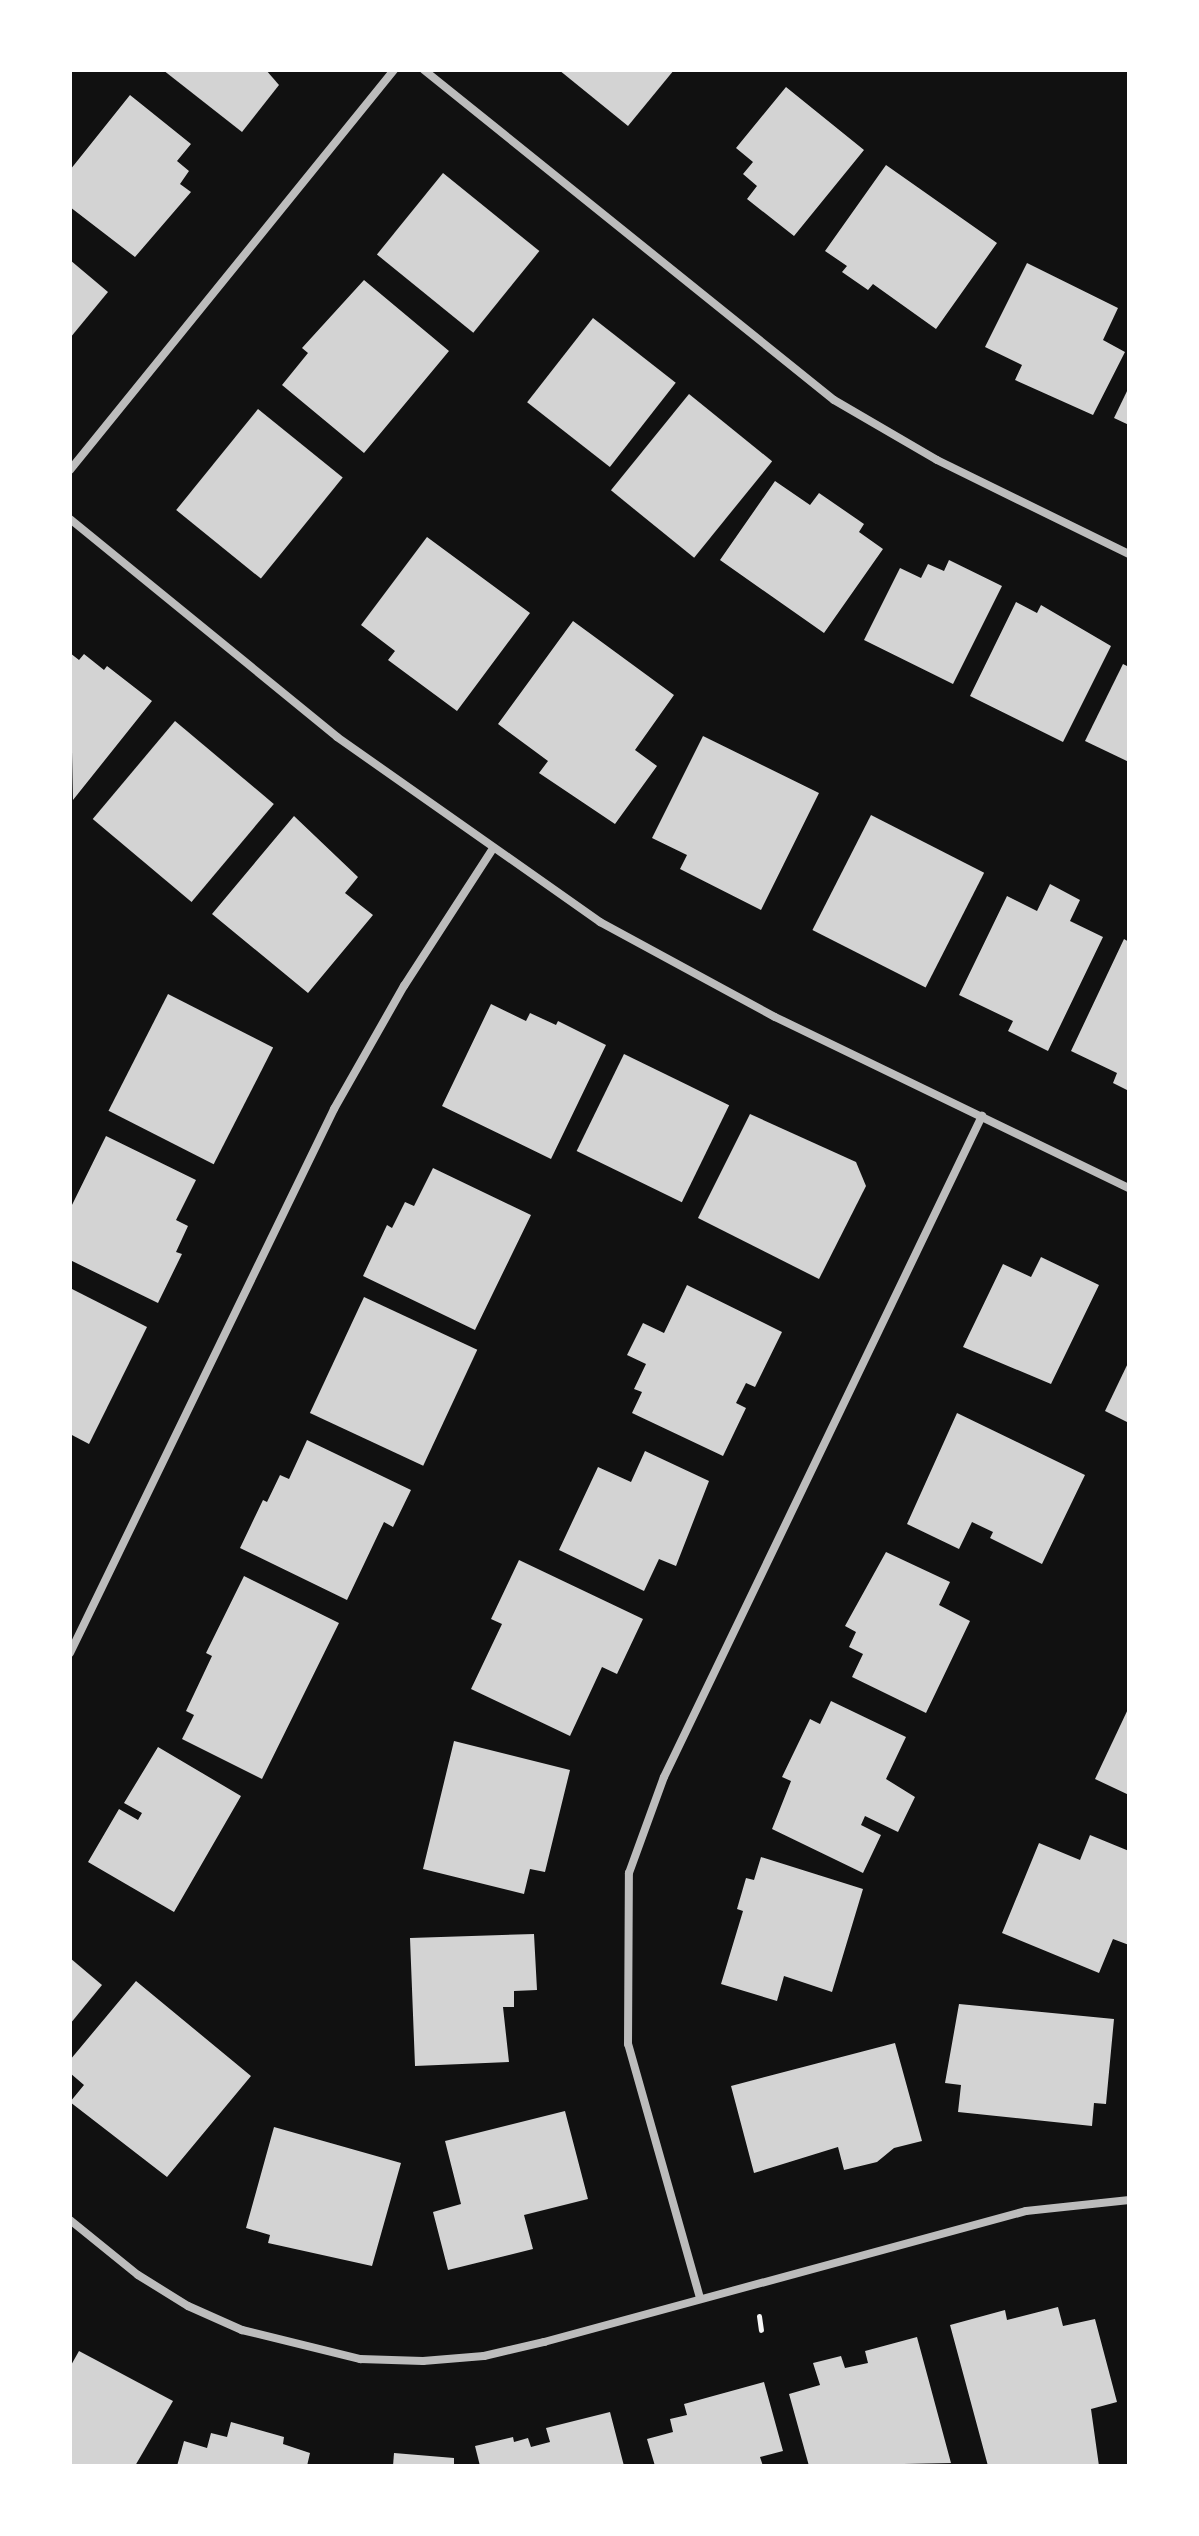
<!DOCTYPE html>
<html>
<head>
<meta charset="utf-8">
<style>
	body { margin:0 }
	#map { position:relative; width:1199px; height:2536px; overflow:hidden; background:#111; font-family:"IBM Plex Sans",sans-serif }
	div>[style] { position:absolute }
	.building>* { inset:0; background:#d3d3d3; transform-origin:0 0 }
	.path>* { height:5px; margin:-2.5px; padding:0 2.5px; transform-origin:2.5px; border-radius:2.5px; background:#f5f5f5 }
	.minor>* { height:8px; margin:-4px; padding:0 4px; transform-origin:4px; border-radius:4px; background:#bcbcbc }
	span { translate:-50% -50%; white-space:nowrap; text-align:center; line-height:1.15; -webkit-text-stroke:6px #fff; paint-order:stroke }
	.frame { position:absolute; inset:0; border:72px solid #fff; pointer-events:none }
</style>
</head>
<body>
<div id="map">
	<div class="building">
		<i style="clip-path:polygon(163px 70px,266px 70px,279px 85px,242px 132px)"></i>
		<i style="clip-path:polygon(559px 70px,674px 70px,628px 126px)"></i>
		<i style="clip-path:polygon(786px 87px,864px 150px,794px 236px,747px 199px,757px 186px,743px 174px,753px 162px,736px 148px)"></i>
		<i style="clip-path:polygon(130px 95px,191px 144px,177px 161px,189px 171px,180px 184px,191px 192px,135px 257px,70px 207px,70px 170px)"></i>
		<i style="clip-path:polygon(886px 165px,997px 243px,936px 329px,873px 284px,868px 290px,842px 272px,847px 266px,825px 251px)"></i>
		<i style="left:443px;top:173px;width:124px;height:105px;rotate:39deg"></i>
		<i style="clip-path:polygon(70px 260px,108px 292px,70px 338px)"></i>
		<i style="clip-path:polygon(1027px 263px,1118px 308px,1103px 340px,1125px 352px,1093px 415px,1015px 380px,1022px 365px,985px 347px)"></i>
		<i style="clip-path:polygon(364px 280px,449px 351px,364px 453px,282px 385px,308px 353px,302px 348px)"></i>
		<i style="left:593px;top:318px;width:105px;height:107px;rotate:38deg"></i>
		<i style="clip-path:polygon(1129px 387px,1129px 425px,1114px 418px)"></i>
		<i style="left:689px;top:394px;width:107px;height:124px;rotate:39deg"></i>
		<i style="left:258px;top:409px;width:109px;height:130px;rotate:39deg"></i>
		<i style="clip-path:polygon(775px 481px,810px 505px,819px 493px,864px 524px,859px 532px,883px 549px,824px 633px,720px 560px)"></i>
		<i style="clip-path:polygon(427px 537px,530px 613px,457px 711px,388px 660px,395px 651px,361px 625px)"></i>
		<i style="clip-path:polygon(949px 560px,1002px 586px,953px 684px,864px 640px,900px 568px,921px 578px,928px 564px,944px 571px)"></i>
		<i style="clip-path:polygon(1016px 602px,1037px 613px,1041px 605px,1111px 646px,1063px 742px,970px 696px)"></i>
		<i style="clip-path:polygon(573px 621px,674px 695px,635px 750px,657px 766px,615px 824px,539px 773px,548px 761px,498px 724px)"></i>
		<i style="clip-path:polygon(70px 653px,79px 660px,84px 654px,104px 670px,107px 666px,152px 701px,73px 800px)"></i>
		<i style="clip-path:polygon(1123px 664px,1129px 667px,1129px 762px,1085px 741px)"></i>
		<i style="left:175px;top:721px;width:129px;height:128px;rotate:40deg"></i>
		<i style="clip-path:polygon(703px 736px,819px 793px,761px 910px,680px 869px,687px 855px,652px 838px)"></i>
		<i style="left:871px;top:815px;width:127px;height:129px;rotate:27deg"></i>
		<i style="clip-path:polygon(294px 816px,358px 877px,345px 893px,373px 915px,308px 993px,212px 914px)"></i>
		<i style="clip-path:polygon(1050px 884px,1080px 900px,1070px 921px,1103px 937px,1048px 1051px,1008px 1031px,1013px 1021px,959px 995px,1007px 896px,1037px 911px)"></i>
		<i style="clip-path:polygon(1124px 939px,1129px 942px,1129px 1091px,1113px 1083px,1117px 1073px,1071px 1051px)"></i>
		<i style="left:168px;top:994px;width:118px;height:131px;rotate:27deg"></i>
		<i style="clip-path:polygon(491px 1004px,526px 1021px,530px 1013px,556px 1025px,558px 1021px,606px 1045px,551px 1159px,442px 1106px)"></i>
		<i style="left:624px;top:1054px;width:117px;height:108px;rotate:26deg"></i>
		<i style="clip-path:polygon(750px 1114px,856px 1162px,866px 1186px,819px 1279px,698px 1218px)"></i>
		<i style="clip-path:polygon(106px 1136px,196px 1180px,176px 1220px,188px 1226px,176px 1252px,182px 1254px,158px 1303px,70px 1260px,70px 1209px)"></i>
		<i style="clip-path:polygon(433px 1168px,531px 1215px,475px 1330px,363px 1276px,387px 1225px,392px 1228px,405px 1202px,414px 1206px)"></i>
		<i style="clip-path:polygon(1041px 1257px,1099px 1285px,1051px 1384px,963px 1347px,1003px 1264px,1031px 1277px)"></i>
		<i style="clip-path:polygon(687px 1285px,782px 1332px,755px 1387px,746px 1383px,736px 1403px,746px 1408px,723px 1456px,632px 1413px,642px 1392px,634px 1389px,646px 1364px,627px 1355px,643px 1323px,664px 1333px)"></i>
		<i style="clip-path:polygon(70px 1288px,147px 1327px,89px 1444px,70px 1434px)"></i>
		<i style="left:364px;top:1297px;width:125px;height:128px;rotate:25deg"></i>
		<i style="clip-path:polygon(1129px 1361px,1129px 1423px,1105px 1411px)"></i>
		<i style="clip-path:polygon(957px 1413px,1085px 1475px,1042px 1564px,990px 1538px,993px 1532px,972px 1522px,959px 1549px,907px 1524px)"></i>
		<i style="clip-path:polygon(307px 1440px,411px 1490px,393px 1527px,384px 1522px,347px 1600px,240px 1548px,263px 1500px,267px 1502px,280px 1475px,289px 1479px)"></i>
		<i style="clip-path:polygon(645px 1451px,709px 1481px,676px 1566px,659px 1559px,644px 1591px,559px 1550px,598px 1467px,631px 1482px)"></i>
		<i style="clip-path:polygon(886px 1552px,950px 1582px,939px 1605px,970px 1621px,926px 1713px,852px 1677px,863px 1654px,849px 1647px,856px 1632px,845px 1626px)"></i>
		<i style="clip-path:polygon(519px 1560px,643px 1619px,617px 1674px,602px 1667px,570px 1736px,471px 1689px,502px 1624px,491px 1619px)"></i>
		<i style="clip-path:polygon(244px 1576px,339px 1623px,262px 1779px,182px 1739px,194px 1715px,186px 1711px,212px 1656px,206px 1653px)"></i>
		<i style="clip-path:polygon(831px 1701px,906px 1737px,886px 1779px,915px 1797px,898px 1832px,865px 1816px,861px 1825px,881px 1835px,863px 1873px,772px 1829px,791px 1781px,782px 1777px,810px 1719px,820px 1724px)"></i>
		<i style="clip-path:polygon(1129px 1707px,1129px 1795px,1095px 1779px)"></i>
		<i style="clip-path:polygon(454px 1741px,570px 1770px,545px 1872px,530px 1869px,524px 1894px,423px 1869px)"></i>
		<i style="clip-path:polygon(158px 1747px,241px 1796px,174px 1912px,88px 1862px,119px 1809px,138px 1820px,142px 1813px,124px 1803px)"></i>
		<i style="clip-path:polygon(1090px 1835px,1129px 1851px,1129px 1945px,1113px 1939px,1099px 1973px,1002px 1933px,1039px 1843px,1080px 1860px)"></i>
		<i style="clip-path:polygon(761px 1857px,863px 1889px,832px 1992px,784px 1976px,777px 2001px,721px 1984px,743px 1911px,737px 1909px,746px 1878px,754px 1880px)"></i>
		<i style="clip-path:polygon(534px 1934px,537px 1990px,514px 1991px,514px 2007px,503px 2007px,509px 2062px,415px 2066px,410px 1938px)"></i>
		<i style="clip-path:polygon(70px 1958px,102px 1985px,70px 2024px)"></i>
		<i style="clip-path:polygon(136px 1981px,251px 2076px,167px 2177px,70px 2102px,84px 2085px,70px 2073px,70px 2060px)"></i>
		<i style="clip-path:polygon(959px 2004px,1114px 2019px,1106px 2104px,1094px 2103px,1092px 2126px,958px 2112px,961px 2085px,945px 2083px)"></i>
		<i style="clip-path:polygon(895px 2043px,922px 2141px,894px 2148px,877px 2162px,844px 2170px,838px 2147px,754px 2173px,731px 2086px)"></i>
		<i style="clip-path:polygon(565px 2111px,588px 2199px,524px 2215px,533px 2249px,448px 2270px,433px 2212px,461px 2204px,445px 2141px)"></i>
		<i style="clip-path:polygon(274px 2127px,401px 2163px,372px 2266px,268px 2243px,270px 2235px,246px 2228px)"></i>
		<i style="clip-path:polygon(1058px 2307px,1063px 2326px,1095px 2319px,1117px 2402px,1091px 2409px,1099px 2466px,988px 2466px,950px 2325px,1005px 2310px,1007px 2320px)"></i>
		<i style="clip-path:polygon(917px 2337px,951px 2463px,809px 2466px,789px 2394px,820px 2385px,813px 2363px,841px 2356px,845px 2368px,868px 2363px,865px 2351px)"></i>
		<i style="clip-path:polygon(79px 2351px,173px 2401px,135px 2466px,70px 2466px,70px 2367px)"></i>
		<i style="clip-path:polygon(764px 2382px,783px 2451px,760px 2457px,763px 2466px,655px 2466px,647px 2439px,673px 2432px,670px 2419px,687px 2415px,684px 2404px)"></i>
		<i style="clip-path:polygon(610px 2412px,624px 2466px,480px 2466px,475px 2446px,513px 2437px,514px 2442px,528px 2438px,531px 2447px,550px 2442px,546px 2428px)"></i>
		<i style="clip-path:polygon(231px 2422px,284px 2437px,283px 2444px,310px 2453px,307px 2466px,177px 2466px,184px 2441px,207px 2448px,211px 2433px,227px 2437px)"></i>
		<i style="clip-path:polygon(394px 2453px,454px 2458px,454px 2466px,393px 2466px)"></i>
	</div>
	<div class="path">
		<i style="left:759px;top:2316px;width:14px;rotate:82deg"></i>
	</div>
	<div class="minor">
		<i style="left:424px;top:70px;width:526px;rotate:38.83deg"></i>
		<i style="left:834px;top:400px;width:119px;rotate:30.2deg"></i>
		<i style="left:937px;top:460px;width:214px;rotate:26.1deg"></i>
		<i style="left:70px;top:470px;width:515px;rotate:-50.99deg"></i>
		<i style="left:70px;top:519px;width:345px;rotate:39.2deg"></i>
		<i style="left:337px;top:737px;width:322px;rotate:35.1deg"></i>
		<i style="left:600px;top:922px;width:199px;rotate:28.5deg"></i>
		<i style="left:775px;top:1017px;width:393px;rotate:25.8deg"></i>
		<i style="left:70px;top:1653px;width:605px;rotate:-64.11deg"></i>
		<i style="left:334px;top:1109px;width:142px;rotate:-60.4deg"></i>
		<i style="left:404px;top:986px;width:162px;rotate:-57.1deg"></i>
		<i style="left:70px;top:2220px;width:87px;rotate:39deg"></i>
		<i style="left:138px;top:2275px;width:59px;rotate:31.8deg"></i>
		<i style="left:188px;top:2306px;width:59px;rotate:24deg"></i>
		<i style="left:242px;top:2330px;width:122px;rotate:13.8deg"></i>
		<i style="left:360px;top:2359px;width:63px;rotate:1.8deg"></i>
		<i style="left:423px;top:2361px;width:61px;rotate:-4.7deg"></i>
		<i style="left:484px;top:2356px;width:62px;rotate:-13.1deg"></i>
		<i style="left:544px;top:2342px;width:499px;rotate:-15.2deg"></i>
		<i style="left:1026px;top:2211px;width:104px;rotate:-6.1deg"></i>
		<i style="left:700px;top:2298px;width:264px;rotate:-105.8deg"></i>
		<i style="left:628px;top:2044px;width:171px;rotate:-89.7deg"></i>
		<i style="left:629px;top:1873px;width:102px;rotate:-70deg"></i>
		<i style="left:664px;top:1777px;width:734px;rotate:-64.31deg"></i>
	</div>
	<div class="frame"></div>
</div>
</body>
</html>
